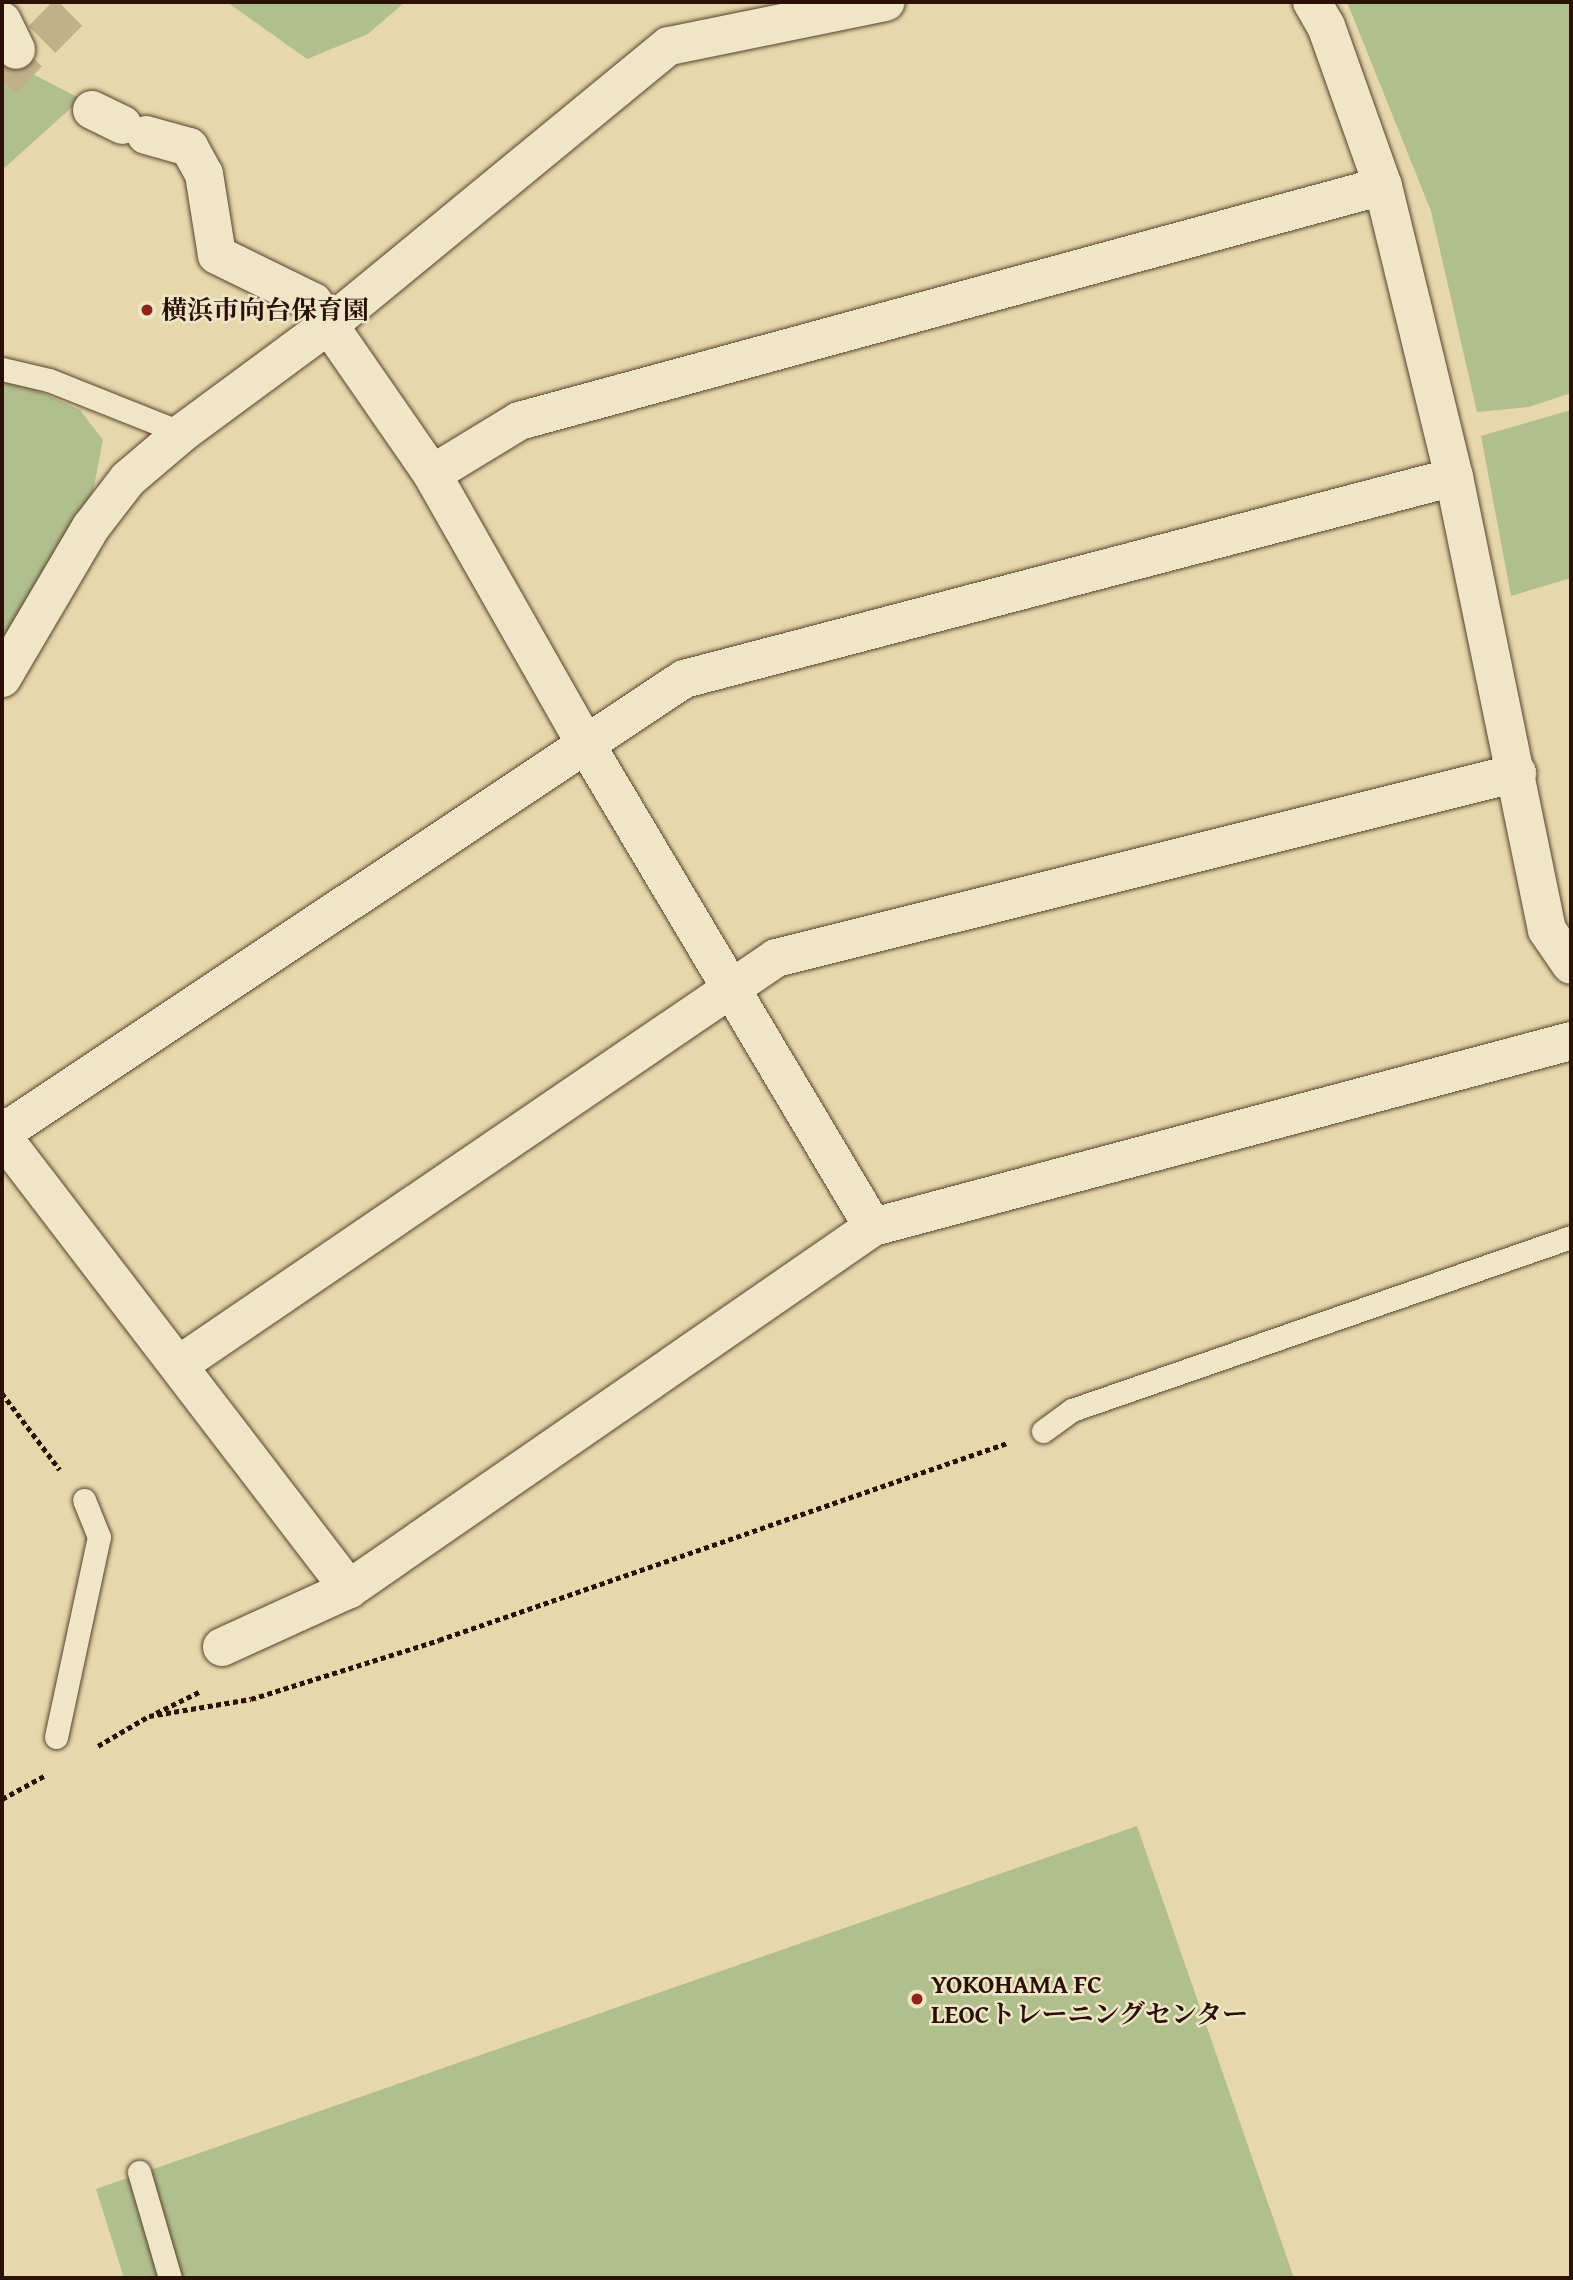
<!DOCTYPE html>
<html>
<head>
<meta charset="utf-8">
<style>
	body { margin:0 }
	#map { position:relative; width:1573px; height:2280px; overflow:hidden; background:#e6d8ab; font-family:"Gentium Book Plus","Noto Serif JP",serif }
	div>[style] { position:absolute }
	.green>* { inset:0; background:#b1bf8c }
	.primary-tunnel>* { height:38px; margin-top:-19px; transform-origin:0; background:repeating-linear-gradient(90deg,#c1b08a 0 38px,transparent 0 57px) }
	.path>* { height:4.5px; margin-top:-2.25px; transform-origin:0; background:repeating-linear-gradient(90deg,#2b1005 0 5px,transparent 0 8.5px) }
	.roads { filter:drop-shadow(0 0 2px #5a422e) drop-shadow(0 0 2px #5a422e) }
	.lane>* { height:23px; margin:-11.5px; padding:0 11.5px; transform-origin:11.5px; border-radius:11.5px; background:#efe6c8 }
	.street>* { height:38px; margin:-19px; padding:0 19px; transform-origin:19px; border-radius:19px; background:#efe6c8 }
	.dots>* { width:19px; height:19px; translate:-50% -50%; box-sizing:border-box; border:4px solid #efe6c8; border-radius:50% }
	span { translate:-50% -50%; white-space:nowrap; text-align:center; line-height:1.15; -webkit-text-stroke:5px #efe6c8; paint-order:stroke }
	.poi-label { font-size:26px; color:#2b1005; font-weight:700 }
	.left { translate:0 -50%; text-align:left }
	.frame { position:absolute; inset:0; border:4px solid #2b1005; pointer-events:none }
</style>
</head>
<body>
<div id="map">
	<div class="green">
		<i style="clip-path:polygon(227px 2px,405px 2px,368px 34px,307px 59px)"></i>
		<i style="clip-path:polygon(1347px 2px,1571px 2px,1571px 393px,1529px 407px,1477px 412px,1431px 211px)"></i>
		<i style="clip-path:polygon(2px 15px,23px 69px,81px 99px,2px 170px)"></i>
		<i style="clip-path:polygon(2px 382px,36px 390px,80px 410px,103px 440px,91px 502px,2px 646px)"></i>
		<i style="clip-path:polygon(1571px 410px,1571px 578px,1511px 596px,1481px 436px)"></i>
		<i style="clip-path:polygon(1137px 1826px,1294px 2278px,124px 2278px,96px 2189px)"></i>
	</div>
	<div class="primary-tunnel">
		<i style="left:2px;top:80px;width:110px;rotate:-45.4deg"></i>
	</div>
	<div class="path">
		<i style="left:2px;top:1393px;width:96px;rotate:53deg"></i>
		<i style="left:156px;top:1713px;width:50px;rotate:-26.1deg"></i>
		<i style="left:98px;top:1746px;width:59px;rotate:-30.5deg"></i>
		<i style="left:149px;top:1716px;width:103px;rotate:-9.5deg"></i>
		<i style="left:251px;top:1699px;width:197px;rotate:-17.4deg"></i>
		<i style="left:439px;top:1640px;width:601px;rotate:-19.13deg"></i>
		<i style="left:2px;top:1799px;width:48px;rotate:-28.7deg"></i>
	</div>
	<div class="roads">
		<div class="lane">
			<i style="left:2px;top:369px;width:48px;rotate:13.2deg"></i>
			<i style="left:49px;top:380px;width:143px;rotate:21.7deg"></i>
			<i style="left:1043px;top:1431px;width:36px;rotate:-36deg"></i>
			<i style="left:1072px;top:1410px;width:528px;rotate:-19.12deg"></i>
			<i style="left:56px;top:1737px;width:205px;rotate:-77.9deg"></i>
			<i style="left:99px;top:1537px;width:40px;rotate:-112deg"></i>
			<i style="left:139px;top:2172px;width:110px;rotate:73.7deg"></i>
		</div>
		<div class="street">
			<i style="left:1312px;top:2px;width:28px;rotate:60deg"></i>
			<i style="left:1326px;top:26px;width:170px;rotate:70.4deg"></i>
			<i style="left:1383px;top:186px;width:300px;rotate:76.3deg"></i>
			<i style="left:1454px;top:477px;width:462px;rotate:78.4deg"></i>
			<i style="left:1547px;top:930px;width:42px;rotate:55.6deg"></i>
			<i style="left:2px;top:21px;width:32px;rotate:64deg"></i>
			<i style="left:92px;top:110px;width:34px;rotate:26deg"></i>
			<i style="left:146px;top:135px;width:45px;rotate:15.6deg"></i>
			<i style="left:189px;top:147px;width:31px;rotate:61deg"></i>
			<i style="left:204px;top:174px;width:82px;rotate:80.9deg"></i>
			<i style="left:217px;top:255px;width:107px;rotate:26.1deg"></i>
			<i style="left:313px;top:302px;width:209px;rotate:55.3deg"></i>
			<i style="left:432px;top:474px;width:309px;rotate:60.4deg"></i>
			<i style="left:585px;top:743px;width:563px;rotate:59.25deg"></i>
			<i style="left:432px;top:474px;width:102px;rotate:-31.3deg"></i>
			<i style="left:519px;top:421px;width:895px;rotate:-15.22deg"></i>
			<i style="left:2px;top:678px;width:175px;rotate:-59.5deg"></i>
			<i style="left:91px;top:527px;width:61px;rotate:-52.4deg"></i>
			<i style="left:128px;top:479px;width:71px;rotate:-40.4deg"></i>
			<i style="left:182px;top:433px;width:184px;rotate:-36.4deg"></i>
			<i style="left:330px;top:324px;width:438px;rotate:-39.4deg"></i>
			<i style="left:669px;top:46px;width:221px;rotate:-11.5deg"></i>
			<i style="left:2px;top:1133px;width:819px;rotate:-33.65deg"></i>
			<i style="left:684px;top:679px;width:796px;rotate:-14.7deg"></i>
			<i style="left:2px;top:1136px;width:571px;rotate:52.55deg"></i>
			<i style="left:180px;top:1364px;width:721px;rotate:-34.26deg"></i>
			<i style="left:776px;top:958px;width:764px;rotate:-14.02deg"></i>
			<i style="left:222px;top:1647px;width:140px;rotate:-24.5deg"></i>
			<i style="left:349px;top:1589px;width:637px;rotate:-34.64deg"></i>
			<i style="left:873px;top:1227px;width:722px;rotate:-14.92deg"></i>
		</div>
	</div>
	<div class="dots">
		<i style="left:147px;top:310px;background:#8f2418"></i>
		<i style="left:917px;top:1999px;background:#8f2418"></i>
	</div>
	<div class="poi-label">
		<span class="left" style="left:161px;top:310px">横浜市向台保育園</span>
		<span class="left" style="left:931px;top:1999px">YOKOHAMA FC<br>LEOCトレーニングセンター</span>
	</div>
	<div class="frame"></div>
</div>
</body>
</html>
